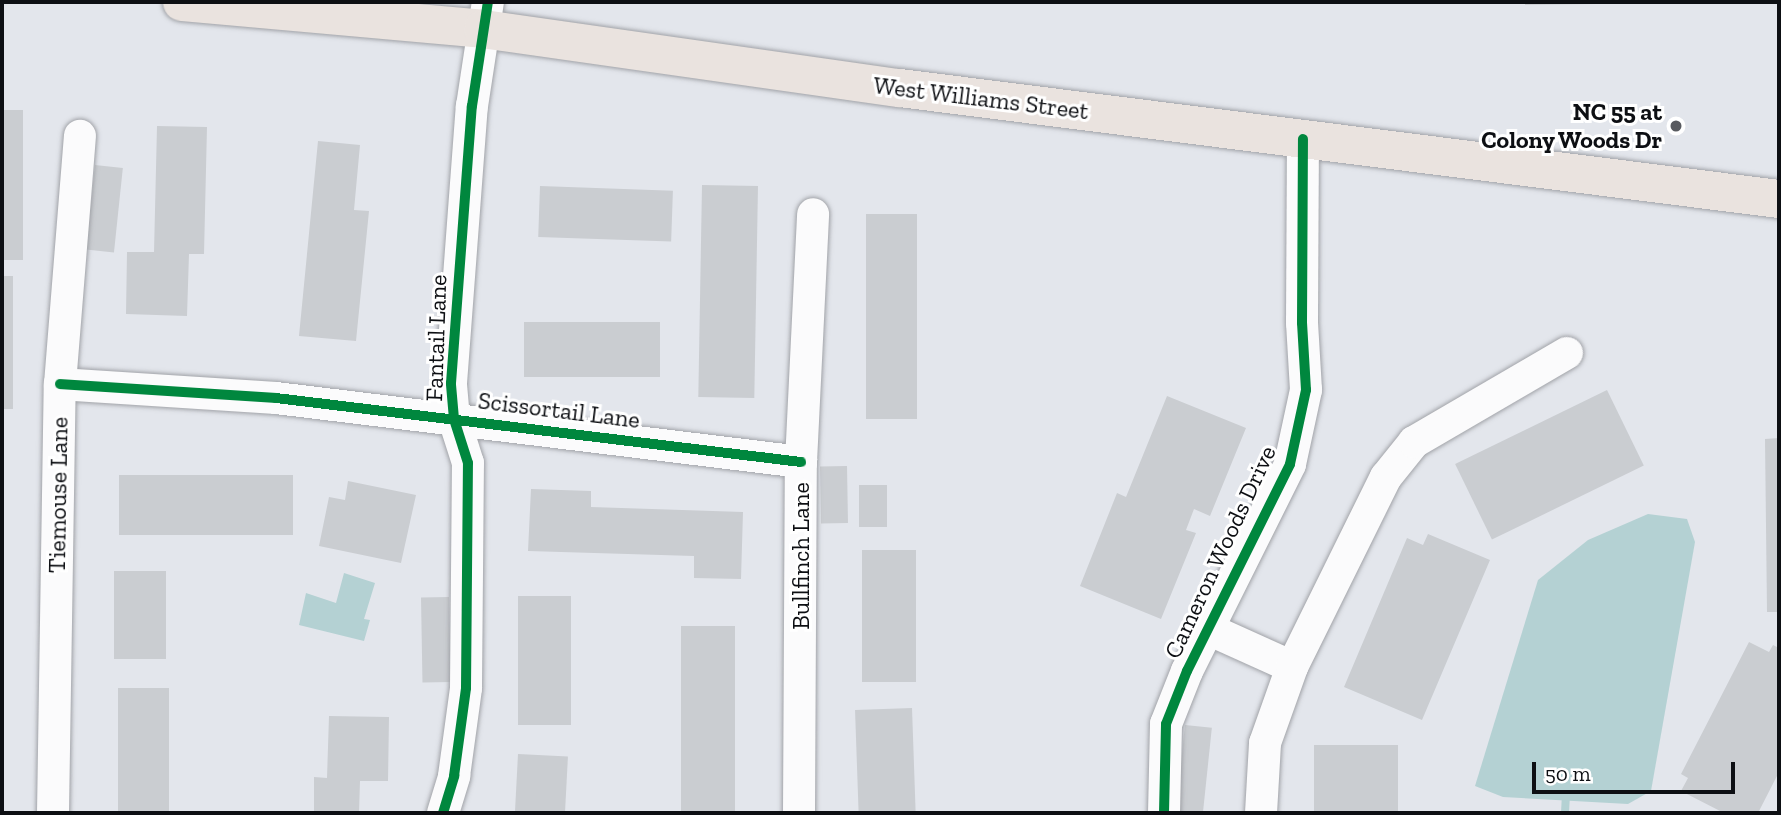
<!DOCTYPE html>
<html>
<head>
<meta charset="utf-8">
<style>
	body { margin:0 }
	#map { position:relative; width:1781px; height:815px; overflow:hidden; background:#e3e6ec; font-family:"Zilla Slab",serif }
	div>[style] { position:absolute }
	.water>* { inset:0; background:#b4d1d3 }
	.stream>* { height:8px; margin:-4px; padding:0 4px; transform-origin:4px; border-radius:4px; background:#b4d1d3 }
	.building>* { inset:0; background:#cacdd1; transform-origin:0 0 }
	.roads { filter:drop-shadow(0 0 2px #a1a3a8) drop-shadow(0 0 2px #a1a3a8) }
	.minor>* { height:32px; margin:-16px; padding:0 16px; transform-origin:16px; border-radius:16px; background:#fbfbfc }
	.major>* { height:38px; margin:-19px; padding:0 19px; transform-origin:19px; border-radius:19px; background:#eae3df }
	.cycleway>* { height:10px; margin:-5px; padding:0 5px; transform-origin:5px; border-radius:5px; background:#00873e }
	.dots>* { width:19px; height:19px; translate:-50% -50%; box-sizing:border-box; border:4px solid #fff; border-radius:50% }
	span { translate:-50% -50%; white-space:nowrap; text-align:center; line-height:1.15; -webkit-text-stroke:6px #fff; paint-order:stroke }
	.street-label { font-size:24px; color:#0d0f13 }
	.poi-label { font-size:24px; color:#0d0f13; font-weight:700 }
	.right { translate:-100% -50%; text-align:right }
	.frame { position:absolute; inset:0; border:4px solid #0d0f13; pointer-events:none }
	.scale { position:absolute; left:1532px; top:762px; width:203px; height:32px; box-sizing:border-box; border:4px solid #0d0f13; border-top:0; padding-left:9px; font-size:21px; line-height:24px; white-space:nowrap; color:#0d0f13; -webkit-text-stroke:5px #fff; paint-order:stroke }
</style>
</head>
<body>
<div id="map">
	<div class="water">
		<i style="clip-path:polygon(1648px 514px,1687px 519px,1695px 542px,1651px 791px,1628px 804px,1503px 797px,1475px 786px,1538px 580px,1588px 540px)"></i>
		<i style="clip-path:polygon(344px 573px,375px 583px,364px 619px,370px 620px,364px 641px,299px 625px,306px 593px,336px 603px)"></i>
	</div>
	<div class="stream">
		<i style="left:1565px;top:813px;width:21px;rotate:-87deg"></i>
	</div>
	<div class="building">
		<i style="clip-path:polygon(1525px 2px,1596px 2px,1596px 4px,1525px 5px)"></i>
		<i style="left:2px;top:110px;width:21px;height:150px"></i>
		<i style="clip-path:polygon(157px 126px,207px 127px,204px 254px,189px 254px,187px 316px,126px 314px,127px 252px,154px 252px)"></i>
		<i style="clip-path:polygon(318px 141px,360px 145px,354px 210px,369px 211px,356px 341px,299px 336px)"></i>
		<i style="left:95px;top:165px;width:28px;height:85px;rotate:6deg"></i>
		<i style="left:702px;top:185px;width:56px;height:212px;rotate:1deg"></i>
		<i style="left:540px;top:186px;width:133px;height:51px;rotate:2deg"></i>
		<i style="left:917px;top:214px;width:205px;height:51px;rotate:90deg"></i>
		<i style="left:2px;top:276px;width:11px;height:133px"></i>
		<i style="left:524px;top:322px;width:136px;height:55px"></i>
		<i style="left:1607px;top:390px;width:84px;height:169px;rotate:64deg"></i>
		<i style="clip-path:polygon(1167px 396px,1246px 428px,1210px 516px,1194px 509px,1186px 530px,1196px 533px,1161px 619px,1080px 586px,1117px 493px,1126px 497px)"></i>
		<i style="clip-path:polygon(1779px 438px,1779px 612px,1767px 612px,1765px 439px)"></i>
		<i style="left:847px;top:466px;width:57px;height:27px;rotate:89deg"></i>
		<i style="left:119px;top:475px;width:174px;height:60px"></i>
		<i style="clip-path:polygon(348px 481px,416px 495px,401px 563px,319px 546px,329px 497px,345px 500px)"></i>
		<i style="left:859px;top:485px;width:28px;height:42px"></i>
		<i style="clip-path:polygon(531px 489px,591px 491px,591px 507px,743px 512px,741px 579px,694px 578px,694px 556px,528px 551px)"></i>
		<i style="clip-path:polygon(1428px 534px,1490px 560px,1422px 720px,1344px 687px,1407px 538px,1423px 545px)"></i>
		<i style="left:916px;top:550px;width:132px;height:54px;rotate:90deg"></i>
		<i style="left:114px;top:571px;width:52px;height:88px"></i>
		<i style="left:518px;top:596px;width:53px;height:129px"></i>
		<i style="left:449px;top:597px;width:85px;height:28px;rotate:89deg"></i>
		<i style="left:681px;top:626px;width:54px;height:187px"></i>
		<i style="clip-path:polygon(1749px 642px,1769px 652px,1773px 645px,1779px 648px,1779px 772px,1758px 813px,1724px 813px,1681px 791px,1688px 778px,1681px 774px)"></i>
		<i style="left:118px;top:688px;width:51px;height:125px"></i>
		<i style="left:912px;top:708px;width:105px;height:57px;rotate:88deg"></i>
		<i style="clip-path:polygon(329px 716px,389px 717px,388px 781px,360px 781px,359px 813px,314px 813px,314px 777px,327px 778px)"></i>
		<i style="left:1185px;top:725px;width:27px;height:88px;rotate:6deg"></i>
		<i style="left:1398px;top:745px;width:68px;height:84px;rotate:90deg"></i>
		<i style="left:518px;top:754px;width:50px;height:59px;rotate:3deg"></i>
	</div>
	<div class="roads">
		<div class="minor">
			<i style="left:60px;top:384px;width:216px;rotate:3.7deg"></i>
			<i style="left:276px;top:398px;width:529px;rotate:6.95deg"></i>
			<i style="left:1208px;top:629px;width:92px;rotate:24.3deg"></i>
			<i style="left:53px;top:813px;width:429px;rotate:-89.1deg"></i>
			<i style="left:60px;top:384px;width:249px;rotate:-85.4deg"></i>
			<i style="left:443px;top:813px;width:39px;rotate:-73deg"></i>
			<i style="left:454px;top:776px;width:89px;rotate:-82.2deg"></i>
			<i style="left:466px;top:688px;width:225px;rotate:-89.5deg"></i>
			<i style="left:468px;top:463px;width:46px;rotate:-107.7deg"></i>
			<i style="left:454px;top:419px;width:36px;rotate:-95deg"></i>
			<i style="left:451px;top:383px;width:278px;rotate:-85.7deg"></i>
			<i style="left:472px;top:106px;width:105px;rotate:-81.3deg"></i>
			<i style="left:799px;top:813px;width:351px;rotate:-89.7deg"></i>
			<i style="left:801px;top:462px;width:248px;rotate:-87.2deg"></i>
			<i style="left:1164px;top:813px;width:89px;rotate:-88.7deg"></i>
			<i style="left:1166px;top:724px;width:57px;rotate:-68.4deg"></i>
			<i style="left:1187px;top:671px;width:231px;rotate:-63.5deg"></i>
			<i style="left:1290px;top:464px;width:76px;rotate:-77.8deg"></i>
			<i style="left:1306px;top:390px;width:67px;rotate:-93.4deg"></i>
			<i style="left:1302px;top:323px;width:184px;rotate:-89.7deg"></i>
			<i style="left:1261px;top:813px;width:70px;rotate:-86.7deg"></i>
			<i style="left:1265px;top:743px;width:81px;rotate:-70.4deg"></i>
			<i style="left:1292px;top:667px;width:212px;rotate:-63.7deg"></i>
			<i style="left:1386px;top:477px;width:45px;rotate:-51.3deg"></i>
			<i style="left:1414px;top:442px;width:177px;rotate:-30.2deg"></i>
		</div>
		<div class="major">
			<i style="left:182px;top:2px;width:302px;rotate:5.1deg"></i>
			<i style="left:483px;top:29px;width:421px;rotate:8.1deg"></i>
			<i style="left:900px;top:88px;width:886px;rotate:7.2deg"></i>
		</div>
	</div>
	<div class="cycleway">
		<i style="left:60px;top:384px;width:216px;rotate:3.7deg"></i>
		<i style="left:276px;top:398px;width:529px;rotate:6.95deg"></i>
		<i style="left:443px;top:813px;width:39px;rotate:-73deg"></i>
		<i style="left:454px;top:776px;width:89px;rotate:-82.2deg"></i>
		<i style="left:466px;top:688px;width:225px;rotate:-89.5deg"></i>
		<i style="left:468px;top:463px;width:46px;rotate:-107.7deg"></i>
		<i style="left:454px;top:419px;width:36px;rotate:-95deg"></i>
		<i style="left:451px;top:383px;width:278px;rotate:-85.7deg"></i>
		<i style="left:472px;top:106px;width:105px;rotate:-81.3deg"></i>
		<i style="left:1164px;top:813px;width:89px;rotate:-88.7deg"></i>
		<i style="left:1166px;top:724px;width:57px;rotate:-68.4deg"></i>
		<i style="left:1187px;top:671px;width:231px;rotate:-63.5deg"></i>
		<i style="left:1290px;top:464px;width:76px;rotate:-77.8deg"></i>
		<i style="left:1306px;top:390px;width:67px;rotate:-93.4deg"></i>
		<i style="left:1302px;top:323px;width:184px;rotate:-89.7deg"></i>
	</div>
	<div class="dots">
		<i style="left:1676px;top:126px;background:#585a5f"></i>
	</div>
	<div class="street-label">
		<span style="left:981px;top:98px;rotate:7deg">West Williams Street</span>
		<span style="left:436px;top:338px;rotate:-88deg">Fantail Lane</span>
		<span style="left:559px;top:410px;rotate:7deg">Scissortail Lane</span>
		<span style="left:58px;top:495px;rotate:-89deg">Tiemouse Lane</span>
		<span style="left:1220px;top:552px;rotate:-65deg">Cameron Woods Drive</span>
		<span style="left:801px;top:556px;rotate:-90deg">Bullfinch Lane</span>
	</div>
	<div class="poi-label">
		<span class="right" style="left:1662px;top:126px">NC 55 at<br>Colony Woods Dr</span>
	</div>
	<div class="frame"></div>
	<div class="scale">50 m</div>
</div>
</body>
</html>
